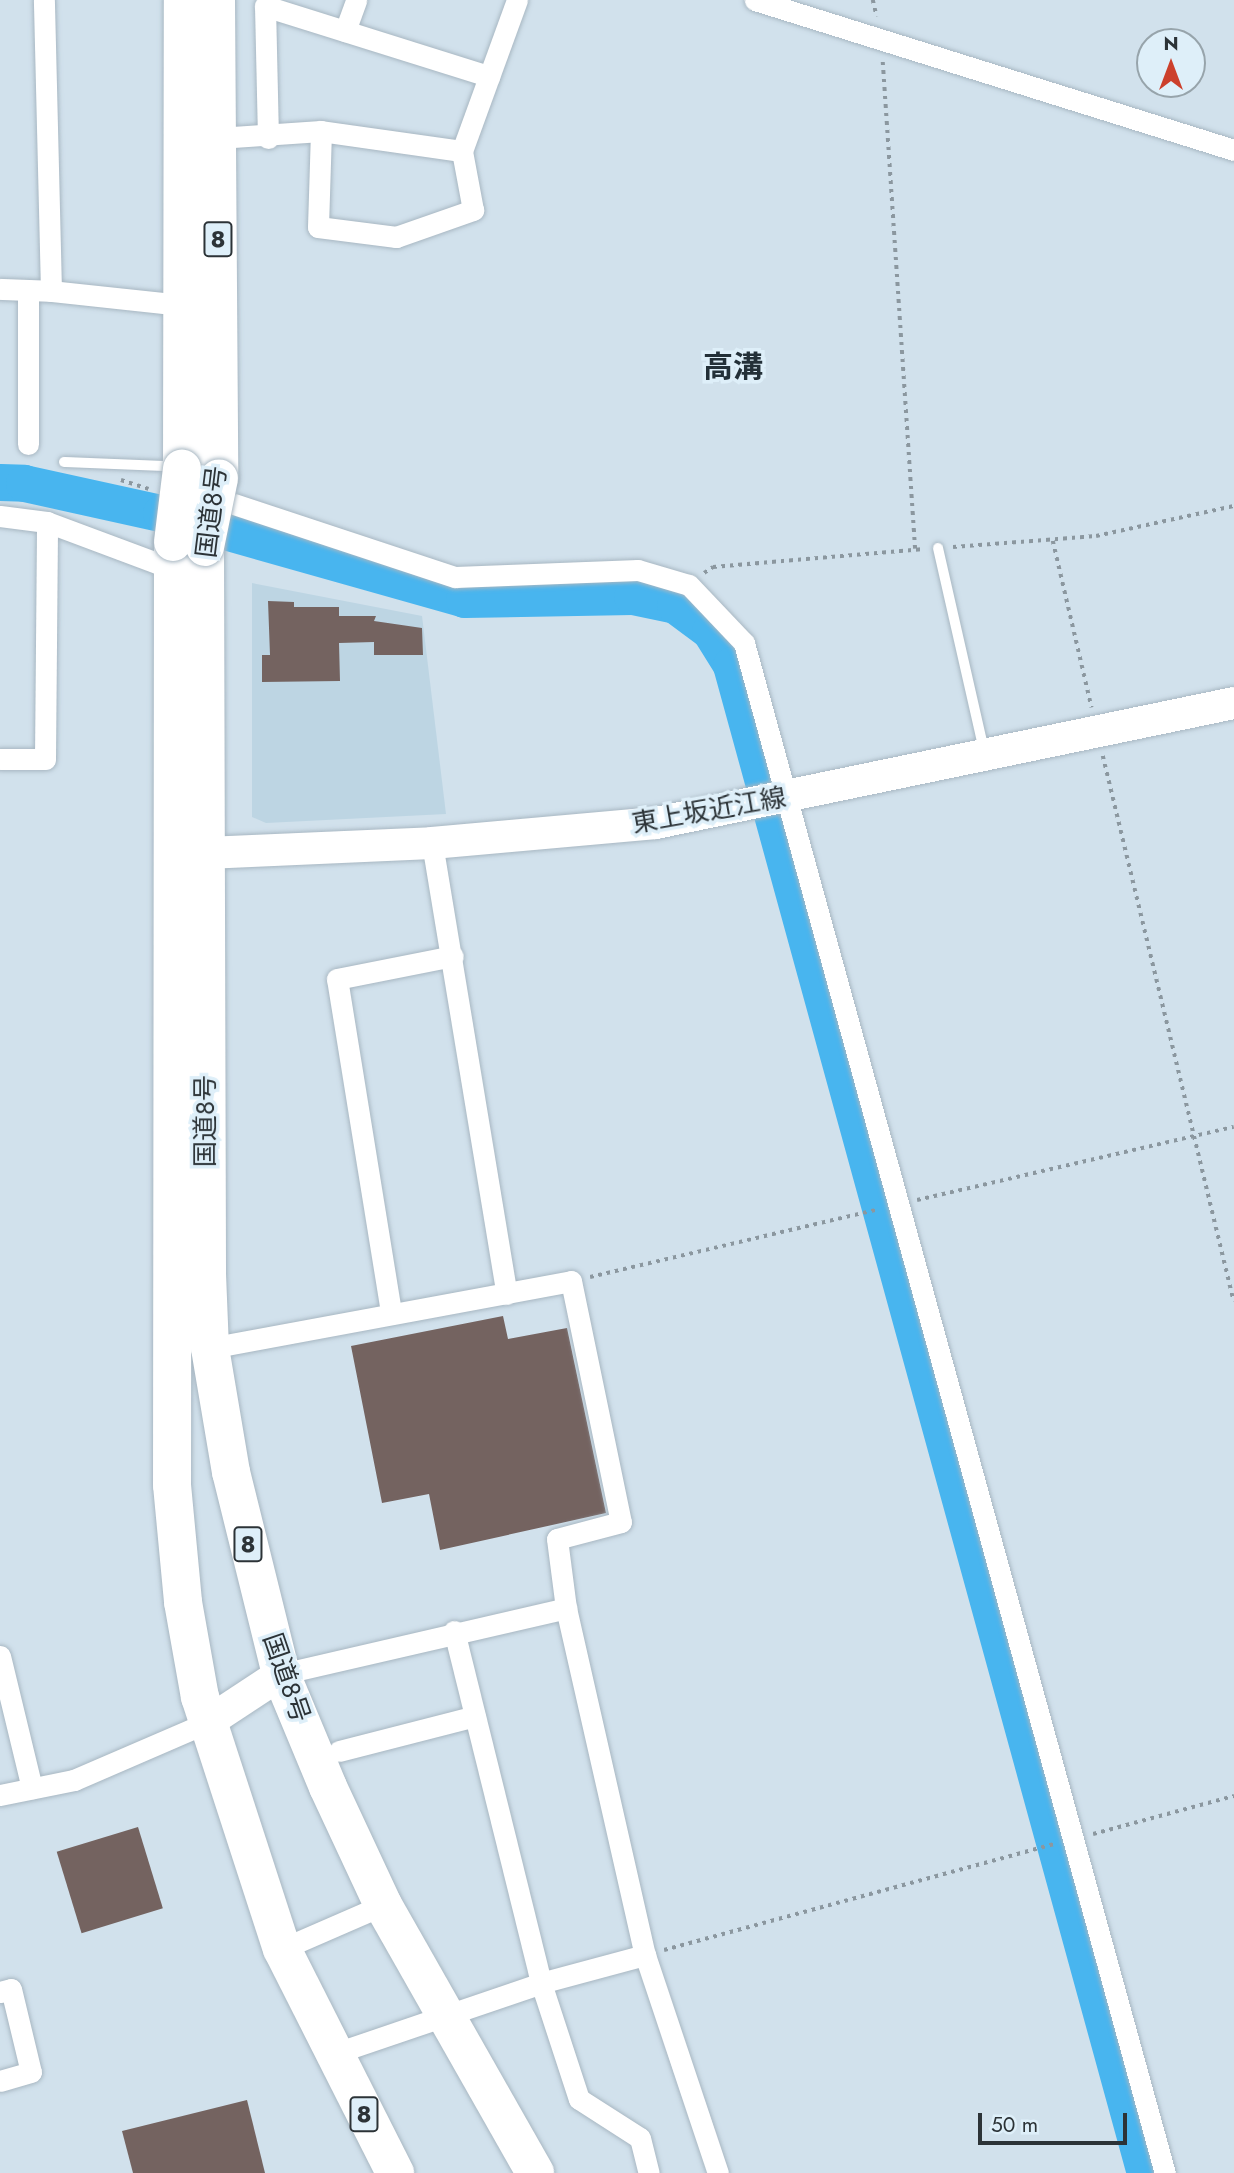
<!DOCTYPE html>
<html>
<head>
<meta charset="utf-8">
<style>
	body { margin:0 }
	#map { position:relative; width:1234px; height:2173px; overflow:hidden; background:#d1e1ec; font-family:Jost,"Noto Sans JP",sans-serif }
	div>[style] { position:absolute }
	.built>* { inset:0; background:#bdd5e3 }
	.river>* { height:37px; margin:-18.5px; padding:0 18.5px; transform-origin:18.5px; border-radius:18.5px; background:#48b5ef }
	.building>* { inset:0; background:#746360; transform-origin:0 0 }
	.path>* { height:3.5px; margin-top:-1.75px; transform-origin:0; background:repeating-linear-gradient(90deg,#8b979f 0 3.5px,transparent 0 8.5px) }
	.roads { filter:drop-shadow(0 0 2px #a8b7c2) drop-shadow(0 0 2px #a8b7c2) }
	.lane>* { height:10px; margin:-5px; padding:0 5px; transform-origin:5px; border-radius:5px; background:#fff }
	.street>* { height:21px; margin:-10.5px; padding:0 10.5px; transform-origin:10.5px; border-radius:10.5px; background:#fff }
	.secondary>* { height:32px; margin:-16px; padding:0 16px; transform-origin:16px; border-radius:16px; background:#fff }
	.highway>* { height:38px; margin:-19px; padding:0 19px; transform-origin:19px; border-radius:19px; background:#fff }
	.bridges { filter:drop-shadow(0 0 2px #a8b7c2) drop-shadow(0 0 2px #a8b7c2) }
	.highway-bridge>* { height:38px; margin:-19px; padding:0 19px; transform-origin:19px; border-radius:19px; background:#fff }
	span { translate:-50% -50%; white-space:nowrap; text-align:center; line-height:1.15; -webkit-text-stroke:7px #deeff9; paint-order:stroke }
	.shield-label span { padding:2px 5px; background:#deeff9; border:2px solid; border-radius:5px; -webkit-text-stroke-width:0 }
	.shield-label { font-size:24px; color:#2c3337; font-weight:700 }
	.street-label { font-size:26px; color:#2c3337 }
	.quarter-label { font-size:30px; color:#233038; font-weight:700 }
	.north { position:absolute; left:1136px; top:28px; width:70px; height:70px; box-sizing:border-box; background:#deeff9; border:2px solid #97a4ab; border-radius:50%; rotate:0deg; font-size:19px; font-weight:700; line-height:28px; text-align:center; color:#2c3337 }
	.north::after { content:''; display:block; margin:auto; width:24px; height:32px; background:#cc402c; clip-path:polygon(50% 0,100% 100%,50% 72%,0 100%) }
	.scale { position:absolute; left:978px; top:2113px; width:149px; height:32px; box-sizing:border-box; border:4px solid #2c3337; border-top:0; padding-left:9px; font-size:21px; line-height:24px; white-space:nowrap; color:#2c3337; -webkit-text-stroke:5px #deeff9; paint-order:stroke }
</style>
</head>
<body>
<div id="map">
	<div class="built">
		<i style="clip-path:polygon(252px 583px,422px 616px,446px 814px,266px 823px,252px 817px)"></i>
	</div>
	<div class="river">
		<i style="left:0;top:482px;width:24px;rotate:2deg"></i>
		<i style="left:24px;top:483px;width:140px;rotate:12.4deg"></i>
		<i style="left:161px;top:513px;width:315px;rotate:15.8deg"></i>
		<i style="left:464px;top:599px;width:168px;rotate:-1deg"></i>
		<i style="left:632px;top:596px;width:44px;rotate:11.8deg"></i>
		<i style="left:675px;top:605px;width:44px;rotate:36.6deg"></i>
		<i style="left:710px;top:631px;width:40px;rotate:58deg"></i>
		<i style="left:731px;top:665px;width:1564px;rotate:74.65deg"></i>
	</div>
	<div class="building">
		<i style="clip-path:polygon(268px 601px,294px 602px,294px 607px,339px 607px,339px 616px,376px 616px,374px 621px,422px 628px,423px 655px,374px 655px,374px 642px,339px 643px,340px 681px,262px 682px,262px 655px,270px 655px)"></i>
		<i style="clip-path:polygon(503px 1316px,508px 1339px,567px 1328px,606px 1513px,440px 1550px,429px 1494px,382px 1503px,351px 1346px)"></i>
		<i style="left:138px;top:1827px;width:85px;height:85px;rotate:73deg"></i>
		<i style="clip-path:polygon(247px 2100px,265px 2173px,133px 2173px,122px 2131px)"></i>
	</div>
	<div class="path">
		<i style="left:873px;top:0;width:17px;rotate:77deg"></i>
		<i style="left:883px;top:62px;width:488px;rotate:86.2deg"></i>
		<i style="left:121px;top:480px;width:29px;rotate:18deg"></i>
		<i style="left:1053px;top:541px;width:171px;rotate:76.9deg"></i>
		<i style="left:953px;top:547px;width:143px;rotate:-4.4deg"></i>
		<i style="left:1096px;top:536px;width:141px;rotate:-12.3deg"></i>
		<i style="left:704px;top:573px;width:11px;rotate:-34deg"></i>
		<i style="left:713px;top:567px;width:212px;rotate:-4.9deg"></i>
		<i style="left:1103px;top:756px;width:561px;rotate:76.51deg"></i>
		<i style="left:917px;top:1200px;width:325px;rotate:-13deg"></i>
		<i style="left:590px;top:1277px;width:297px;rotate:-13.2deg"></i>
		<i style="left:1093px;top:1834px;width:146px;rotate:-15.1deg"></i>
		<i style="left:664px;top:1950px;width:405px;rotate:-15.2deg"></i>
	</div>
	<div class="roads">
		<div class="lane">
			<i style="left:64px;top:462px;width:101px;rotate:2.3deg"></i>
			<i style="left:938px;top:548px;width:208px;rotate:77.2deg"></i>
		</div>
		<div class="street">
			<i style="left:755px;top:0;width:502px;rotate:17.39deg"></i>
			<i style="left:345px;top:31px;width:33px;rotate:-70deg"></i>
			<i style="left:321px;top:131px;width:96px;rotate:91.8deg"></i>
			<i style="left:318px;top:227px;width:79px;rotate:7.3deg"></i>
			<i style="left:396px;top:237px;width:82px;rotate:-19.3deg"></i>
			<i style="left:473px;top:210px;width:60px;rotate:-100.6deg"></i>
			<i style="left:462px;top:151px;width:161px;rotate:-70deg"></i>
			<i style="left:218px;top:138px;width:103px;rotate:-3.9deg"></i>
			<i style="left:321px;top:131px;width:142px;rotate:8.1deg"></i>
			<i style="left:268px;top:138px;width:132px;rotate:-91.3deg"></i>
			<i style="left:265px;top:6px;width:235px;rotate:17.4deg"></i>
			<i style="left:0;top:289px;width:51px;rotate:2.2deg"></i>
			<i style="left:51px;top:291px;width:291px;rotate:-91.4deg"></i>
			<i style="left:51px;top:291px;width:142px;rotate:6.1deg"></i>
			<i style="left:28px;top:444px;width:154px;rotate:-90deg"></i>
			<i style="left:234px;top:504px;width:233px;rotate:18.3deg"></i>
			<i style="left:455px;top:577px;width:183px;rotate:-2.2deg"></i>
			<i style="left:638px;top:570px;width:53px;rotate:16.4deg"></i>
			<i style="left:689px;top:585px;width:80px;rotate:46.5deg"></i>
			<i style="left:744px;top:643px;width:1587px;rotate:74.62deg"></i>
			<i style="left:0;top:516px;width:47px;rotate:7.3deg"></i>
			<i style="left:47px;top:522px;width:134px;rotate:20.5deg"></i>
			<i style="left:0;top:759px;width:45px"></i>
			<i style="left:45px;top:759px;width:237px;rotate:-89.5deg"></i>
			<i style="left:432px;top:843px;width:457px;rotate:80.6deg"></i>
			<i style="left:391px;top:1312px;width:337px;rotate:-99.2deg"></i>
			<i style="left:337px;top:979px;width:118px;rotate:-11.2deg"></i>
			<i style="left:210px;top:1348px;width:367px;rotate:-10.5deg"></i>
			<i style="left:571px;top:1281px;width:246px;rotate:78.3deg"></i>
			<i style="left:621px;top:1522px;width:66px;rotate:165.1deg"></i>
			<i style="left:557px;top:1539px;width:70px;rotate:82.6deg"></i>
			<i style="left:566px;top:1608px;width:356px;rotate:77.2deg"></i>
			<i style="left:645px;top:1955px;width:230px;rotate:71.5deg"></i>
			<i style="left:454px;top:1631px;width:363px;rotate:76.1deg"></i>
			<i style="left:541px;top:1983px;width:122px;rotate:71.9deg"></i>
			<i style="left:579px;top:2099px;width:72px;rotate:32.6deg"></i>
			<i style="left:640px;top:2138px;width:36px;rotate:76deg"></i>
			<i style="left:0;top:1656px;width:136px;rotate:76.4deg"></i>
			<i style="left:281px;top:1674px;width:293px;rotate:-13deg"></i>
			<i style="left:339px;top:1751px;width:140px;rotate:-14.4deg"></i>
			<i style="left:0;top:1795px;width:76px;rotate:-11.5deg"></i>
			<i style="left:74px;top:1780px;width:146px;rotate:-23.4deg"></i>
			<i style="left:282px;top:1949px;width:110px;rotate:-23.5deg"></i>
			<i style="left:0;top:1992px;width:11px;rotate:-15deg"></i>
			<i style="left:11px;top:1989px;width:85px;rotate:76.5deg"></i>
			<i style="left:31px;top:2072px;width:32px;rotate:164deg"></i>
			<i style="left:333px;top:2054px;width:220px;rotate:-18.8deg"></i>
			<i style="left:541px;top:1983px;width:108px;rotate:-15.1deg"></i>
		</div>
		<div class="secondary">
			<i style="left:183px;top:854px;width:249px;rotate:-2.5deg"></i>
			<i style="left:432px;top:843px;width:225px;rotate:-5.1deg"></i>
			<i style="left:656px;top:823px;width:590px;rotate:-11.73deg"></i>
			<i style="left:208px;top:1722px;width:87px;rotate:-33.3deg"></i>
		</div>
		<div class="highway">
			<i style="left:216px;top:0;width:478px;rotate:89.6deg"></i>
			<i style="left:182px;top:469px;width:469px;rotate:-89.9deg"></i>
			<i style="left:173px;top:542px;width:943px;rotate:90.06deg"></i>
			<i style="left:172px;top:1485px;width:118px;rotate:84.6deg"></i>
			<i style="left:183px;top:1602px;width:97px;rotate:79.9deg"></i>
			<i style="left:200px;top:1697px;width:265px;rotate:72deg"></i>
			<i style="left:282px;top:1949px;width:251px;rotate:63.2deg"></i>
			<i style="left:205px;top:547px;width:727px;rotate:89.84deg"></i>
			<i style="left:207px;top:1274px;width:74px;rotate:87.7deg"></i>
			<i style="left:210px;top:1348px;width:126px;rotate:80.4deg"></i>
			<i style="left:231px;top:1472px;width:208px;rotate:76.1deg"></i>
			<i style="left:281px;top:1674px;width:122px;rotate:67.4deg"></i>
			<i style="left:328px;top:1787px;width:130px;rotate:65deg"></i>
			<i style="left:383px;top:1905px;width:308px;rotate:60.4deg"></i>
		</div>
	</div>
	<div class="bridges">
		<div class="highway-bridge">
			<i style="left:173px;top:542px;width:74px;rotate:-83deg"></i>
			<i style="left:205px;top:547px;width:70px;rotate:-78.5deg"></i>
		</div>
	</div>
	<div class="shield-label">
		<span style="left:218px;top:239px">8</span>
		<span style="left:248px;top:1544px">8</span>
		<span style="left:364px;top:2114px">8</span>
	</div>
	<div class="street-label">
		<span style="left:212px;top:512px;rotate:-83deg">国道8号</span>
		<span style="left:709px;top:811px;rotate:-10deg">東上坂近江線</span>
		<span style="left:206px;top:1121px;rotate:-90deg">国道8号</span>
		<span style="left:286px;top:1678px;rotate:71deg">国道8号</span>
	</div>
	<div class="quarter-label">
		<span style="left:733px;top:367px">高溝</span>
	</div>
	<div class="north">N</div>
	<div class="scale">50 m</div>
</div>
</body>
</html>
